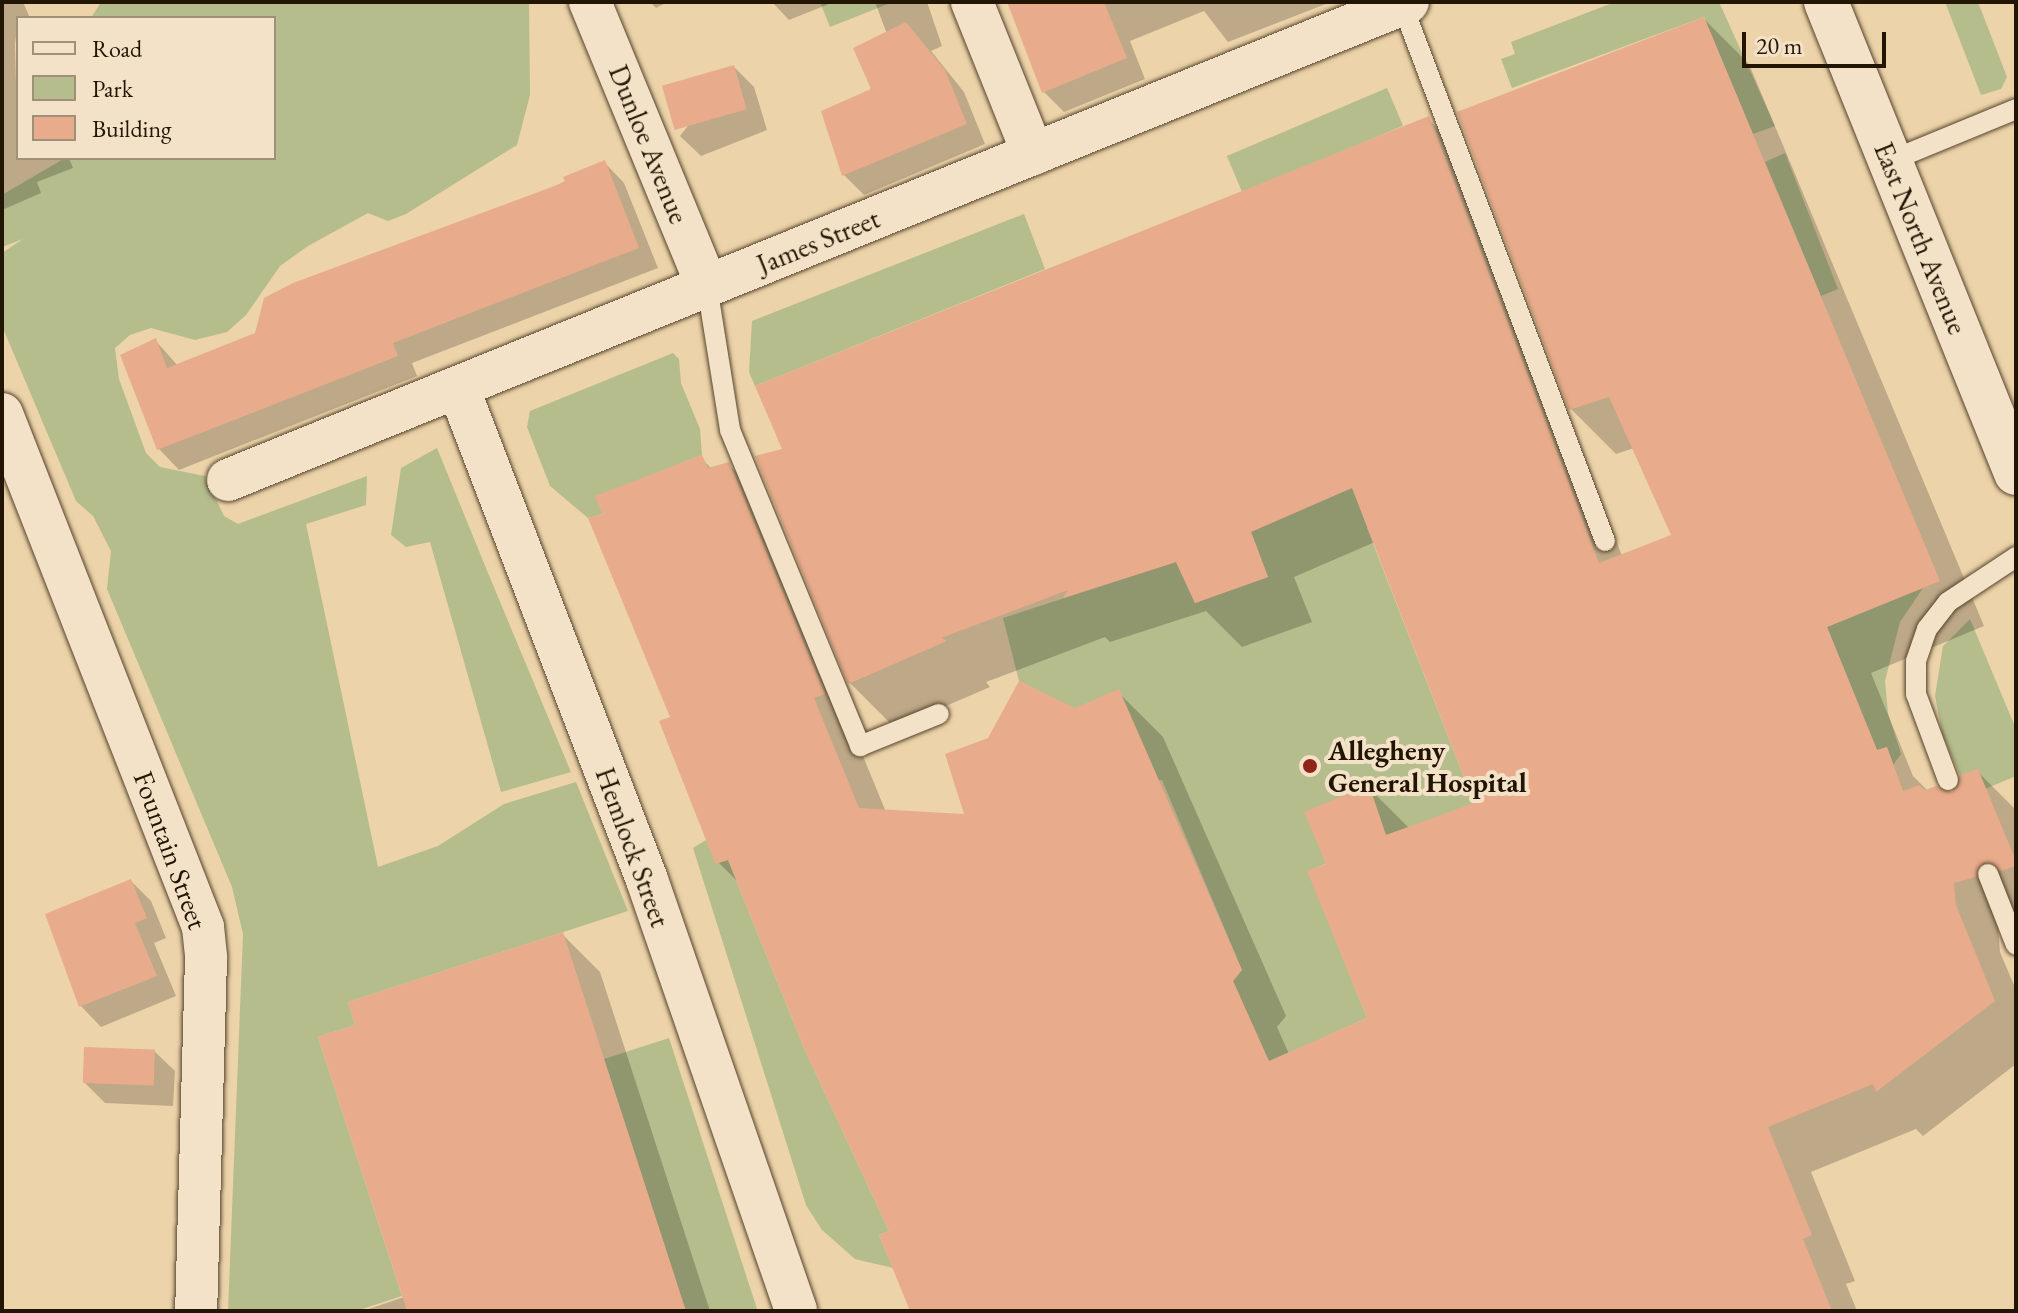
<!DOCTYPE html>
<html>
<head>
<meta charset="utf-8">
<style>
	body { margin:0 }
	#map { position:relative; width:2018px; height:1313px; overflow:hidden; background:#edd3a9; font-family:"EB Garamond",serif }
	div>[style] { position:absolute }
	.green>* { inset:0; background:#b4bd8b; transform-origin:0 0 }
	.shadow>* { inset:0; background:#0003 }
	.building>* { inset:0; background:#e8ac8c; transform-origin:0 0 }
	.roads { filter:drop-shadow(0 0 2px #55442d) drop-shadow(0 0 2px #55442d) }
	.service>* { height:20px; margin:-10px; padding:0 10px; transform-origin:10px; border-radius:10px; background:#f3e2c7 }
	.minor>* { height:42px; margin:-21px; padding:0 21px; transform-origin:21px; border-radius:21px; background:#f3e2c7 }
	.secondary>* { height:44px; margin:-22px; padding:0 22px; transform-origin:22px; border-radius:22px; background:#f3e2c7 }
	.dots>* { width:22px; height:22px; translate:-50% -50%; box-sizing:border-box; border:4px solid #f3e2c7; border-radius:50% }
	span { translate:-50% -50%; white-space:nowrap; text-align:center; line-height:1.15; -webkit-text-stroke:8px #f3e2c7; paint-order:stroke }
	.street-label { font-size:28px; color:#221504 }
	.poi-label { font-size:28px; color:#221504; font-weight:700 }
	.left { translate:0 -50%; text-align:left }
	.frame { position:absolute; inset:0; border:4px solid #221504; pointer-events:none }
	.legend { position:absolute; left:16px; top:16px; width:260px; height:144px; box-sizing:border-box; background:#f3e2c7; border:2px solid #9f9079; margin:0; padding:10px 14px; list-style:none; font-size:24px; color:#221504 }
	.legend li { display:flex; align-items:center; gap:16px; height:40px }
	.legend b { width:40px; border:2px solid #9f9079 }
	.scale { position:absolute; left:1742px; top:32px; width:144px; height:36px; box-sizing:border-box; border:4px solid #221504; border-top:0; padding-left:10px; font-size:24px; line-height:28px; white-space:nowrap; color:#221504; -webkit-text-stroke:6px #f3e2c7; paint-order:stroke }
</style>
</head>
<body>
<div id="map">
	<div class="green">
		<i style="clip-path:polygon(101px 2px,529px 2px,530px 95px,517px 145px,406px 214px,388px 221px,368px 213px,308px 246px,280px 266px,246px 315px,227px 332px,195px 340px,151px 328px,130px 335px,115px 348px,119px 379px,146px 453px,160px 467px,205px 476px,224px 516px,238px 524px,367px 476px,366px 505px,306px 524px,378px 867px,438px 846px,504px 804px,576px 782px,628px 911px,348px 1002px,355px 1025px,318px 1037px,402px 1296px,356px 1311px,228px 1311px,243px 934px,232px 887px,107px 589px,111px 551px,93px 516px,76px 501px,2px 326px,2px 253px,23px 239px,2px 247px,2px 195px,65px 158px,274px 158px,274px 18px,91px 18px)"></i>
		<i style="clip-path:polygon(820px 2px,893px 2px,830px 27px)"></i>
		<i style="clip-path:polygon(1615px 2px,1719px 2px,1775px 126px,1753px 134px,1704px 17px,1512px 88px,1501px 59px,1515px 54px,1511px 42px)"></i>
		<i style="clip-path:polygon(1945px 2px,1978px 2px,2007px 77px,2001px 89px,1981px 95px)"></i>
		<i style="left:1387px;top:88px;width:41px;height:174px;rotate:67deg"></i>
		<i style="clip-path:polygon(1785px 153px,1838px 289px,1821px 296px,1765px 162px)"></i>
		<i style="clip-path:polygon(1024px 214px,1045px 269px,755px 386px,749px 372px,752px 321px)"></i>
		<i style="clip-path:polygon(673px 353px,679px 359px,681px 383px,700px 429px,702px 455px,596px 497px,603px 514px,588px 518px,550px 486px,527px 427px,530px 411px)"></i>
		<i style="clip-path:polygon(437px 448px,488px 573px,571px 772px,501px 792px,430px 542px,406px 547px,391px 535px,401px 468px)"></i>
		<i style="clip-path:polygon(1485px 479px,1367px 528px,1474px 803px,1308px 871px,1367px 1018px,1320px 1039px,1286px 1101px,1233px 981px,1242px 970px,1162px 780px,1155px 781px,1075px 709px,1019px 681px,1003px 618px,1176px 562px,1195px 603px,1268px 577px,1251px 532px,1321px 489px)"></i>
		<i style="clip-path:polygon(1923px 588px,1900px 622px,1885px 681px,1888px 713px,1901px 754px,1893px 765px,1887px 747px,1877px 750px,1827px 627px)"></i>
		<i style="clip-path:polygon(1970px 619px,2016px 729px,2016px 776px,1985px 789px,1960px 775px,1942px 733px,1935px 696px,1943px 646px)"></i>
		<i style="clip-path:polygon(706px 840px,716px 863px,728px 860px,804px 1048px,889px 1231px,879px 1235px,893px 1268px,855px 1259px,822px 1230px,806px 1205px,693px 848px)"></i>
		<i style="left:669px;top:1038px;width:287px;height:69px;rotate:72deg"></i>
	</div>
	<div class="shadow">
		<i style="clip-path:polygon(2px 2px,23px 2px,30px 18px,18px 18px,15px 45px,18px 158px,69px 158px,73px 168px,37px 182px,41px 193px,2px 210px)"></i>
		<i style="clip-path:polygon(650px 2px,668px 2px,656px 8px)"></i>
		<i style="clip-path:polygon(772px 2px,834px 2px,789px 20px)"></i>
		<i style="clip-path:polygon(875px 2px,927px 2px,942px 46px,931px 51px,964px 92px,985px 144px,864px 195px,844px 175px,887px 34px)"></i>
		<i style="clip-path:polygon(1011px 2px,1331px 2px,1228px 42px,1204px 11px,1130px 41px,1145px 79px,1064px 112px,1044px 92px)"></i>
		<i style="clip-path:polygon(1704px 19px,1749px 64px,1984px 626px,1871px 673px,1913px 776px,1928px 791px,1953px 795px,1977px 771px,2016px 810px,2016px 923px,1998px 928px,2000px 952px,2016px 990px,2016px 1064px,1923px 1136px,1916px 1129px,1811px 1172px,1855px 1281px,1846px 1284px,1857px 1311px,911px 1311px,892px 1232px,740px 884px,718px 862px,605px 515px,701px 458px,712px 469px,729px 465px,774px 510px,868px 739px,858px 744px,886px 812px,967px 816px,1074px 711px,1118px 692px,1163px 737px,1286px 1016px,1277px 1027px,1289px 1054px,1369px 1019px,1329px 865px,1369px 788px,1410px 829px,1477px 804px,1375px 542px,1294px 577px,1312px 622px,1242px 647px,1206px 611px,1110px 642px,1105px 637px,986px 682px,990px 687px,895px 728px,850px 683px,784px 451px,1428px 119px,1473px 164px,1622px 556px,1673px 536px,1634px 448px,1616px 454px,1571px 409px)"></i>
		<i style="clip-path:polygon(734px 67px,754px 87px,767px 130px,701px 156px,680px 136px)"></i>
		<i style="clip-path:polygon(604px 162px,624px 183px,658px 268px,412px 363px,417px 376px,179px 470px,159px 449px,122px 356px,156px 341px,178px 366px,257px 334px)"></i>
		<i style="clip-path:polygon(131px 881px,151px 901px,166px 938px,154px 943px,176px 996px,101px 1027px,81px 1006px,47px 915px)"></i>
		<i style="clip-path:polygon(562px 934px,600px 972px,710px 1311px,363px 1311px,404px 1297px,358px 1027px)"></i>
		<i style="clip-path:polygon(154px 1051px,175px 1071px,173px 1106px,105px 1103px,85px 1083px)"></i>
	</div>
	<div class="building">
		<i style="clip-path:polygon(1007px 2px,1104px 2px,1127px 58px,1042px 93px)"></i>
		<i style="clip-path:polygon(1704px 17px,1940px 581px,1827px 627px,1877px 750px,1887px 747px,1903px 791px,1919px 785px,1925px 790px,1936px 786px,1952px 792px,1960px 775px,1978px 769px,2016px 861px,2016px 866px,2001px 871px,1984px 862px,1976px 877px,1954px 883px,1956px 905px,1995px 1001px,1876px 1092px,1873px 1084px,1768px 1127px,1812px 1235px,1803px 1239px,1832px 1311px,910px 1311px,879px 1235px,889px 1231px,804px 1048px,728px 860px,716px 864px,706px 840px,659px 721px,670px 717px,588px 518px,603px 514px,595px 496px,702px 455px,708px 468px,729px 462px,825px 694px,814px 698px,859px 808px,964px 814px,945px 754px,988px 738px,1019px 681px,1075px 708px,1119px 689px,1242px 970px,1233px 981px,1269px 1061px,1367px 1018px,1307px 871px,1326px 864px,1304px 812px,1369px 785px,1386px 835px,1474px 803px,1352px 488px,1251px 532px,1268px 577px,1195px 603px,1176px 562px,1063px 598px,1068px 590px,941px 638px,947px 641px,848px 684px,755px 456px,782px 449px,755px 386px,1429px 116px,1599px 563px,1671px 535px,1609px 397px,1569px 410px,1457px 112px)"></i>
		<i style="clip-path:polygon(906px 22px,945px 70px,967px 124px,842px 176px,821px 111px,871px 89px,853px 48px)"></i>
		<i style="left:734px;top:65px;width:46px;height:75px;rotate:74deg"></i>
		<i style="clip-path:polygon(605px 160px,639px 248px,393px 343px,398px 356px,157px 450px,120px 355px,156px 338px,167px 368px,255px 333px,264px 298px,293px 283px,565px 182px,563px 177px)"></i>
		<i style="clip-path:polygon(131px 879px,147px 918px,135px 923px,157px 976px,79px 1007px,45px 914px)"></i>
		<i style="clip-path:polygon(563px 932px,686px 1311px,407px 1311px,318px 1037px,355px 1025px,348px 1002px)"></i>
		<i style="left:84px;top:1047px;width:71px;height:36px;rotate:2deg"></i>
	</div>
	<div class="roads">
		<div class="service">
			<i style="left:1402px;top:4px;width:574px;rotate:69.29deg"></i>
			<i style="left:1890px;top:161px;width:136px;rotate:-22.4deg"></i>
			<i style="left:707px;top:286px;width:146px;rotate:80.9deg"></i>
			<i style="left:730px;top:430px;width:342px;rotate:67.6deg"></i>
			<i style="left:860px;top:746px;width:85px;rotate:-22.1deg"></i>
			<i style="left:1948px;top:780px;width:92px;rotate:-110.4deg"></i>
			<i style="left:1916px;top:694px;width:33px;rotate:-90deg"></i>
			<i style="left:1916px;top:661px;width:34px;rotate:-71deg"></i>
			<i style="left:1927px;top:629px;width:34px;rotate:-52deg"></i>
			<i style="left:1948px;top:602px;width:82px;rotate:-33.5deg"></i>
			<i style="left:1988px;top:874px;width:76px;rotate:68.5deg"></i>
		</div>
		<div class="minor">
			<i style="left:590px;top:2px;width:307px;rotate:67.6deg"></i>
			<i style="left:972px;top:2px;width:164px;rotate:68.1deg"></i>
			<i style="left:458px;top:387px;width:528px;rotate:69.02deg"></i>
			<i style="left:647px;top:880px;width:456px;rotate:70.9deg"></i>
			<i style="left:2px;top:414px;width:551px;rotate:68.6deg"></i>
			<i style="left:203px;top:927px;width:31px;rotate:84deg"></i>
			<i style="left:206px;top:958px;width:353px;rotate:91.6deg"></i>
			<i style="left:228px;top:480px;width:1273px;rotate:-22.05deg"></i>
		</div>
		<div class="secondary">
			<i style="left:1826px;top:2px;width:508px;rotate:68.03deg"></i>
		</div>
	</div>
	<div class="dots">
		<i style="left:1310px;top:766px;background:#8f2418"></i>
	</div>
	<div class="street-label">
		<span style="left:649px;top:144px;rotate:68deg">Dunloe Avenue</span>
		<span style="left:1921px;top:238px;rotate:68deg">East North Avenue</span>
		<span style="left:818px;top:241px;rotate:-22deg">James Street</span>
		<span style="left:633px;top:847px;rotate:70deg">Hemlock Street</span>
		<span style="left:171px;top:850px;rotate:70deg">Fountain Street</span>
	</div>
	<div class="poi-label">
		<span class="left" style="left:1328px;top:766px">Allegheny<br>General Hospital</span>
	</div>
	<div class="frame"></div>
	<ul class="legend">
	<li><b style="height:10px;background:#f3e2c7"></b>Road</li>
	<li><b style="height:22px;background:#b4bd8b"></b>Park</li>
	<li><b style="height:22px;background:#e8ac8c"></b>Building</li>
	</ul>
	<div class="scale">20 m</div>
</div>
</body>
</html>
